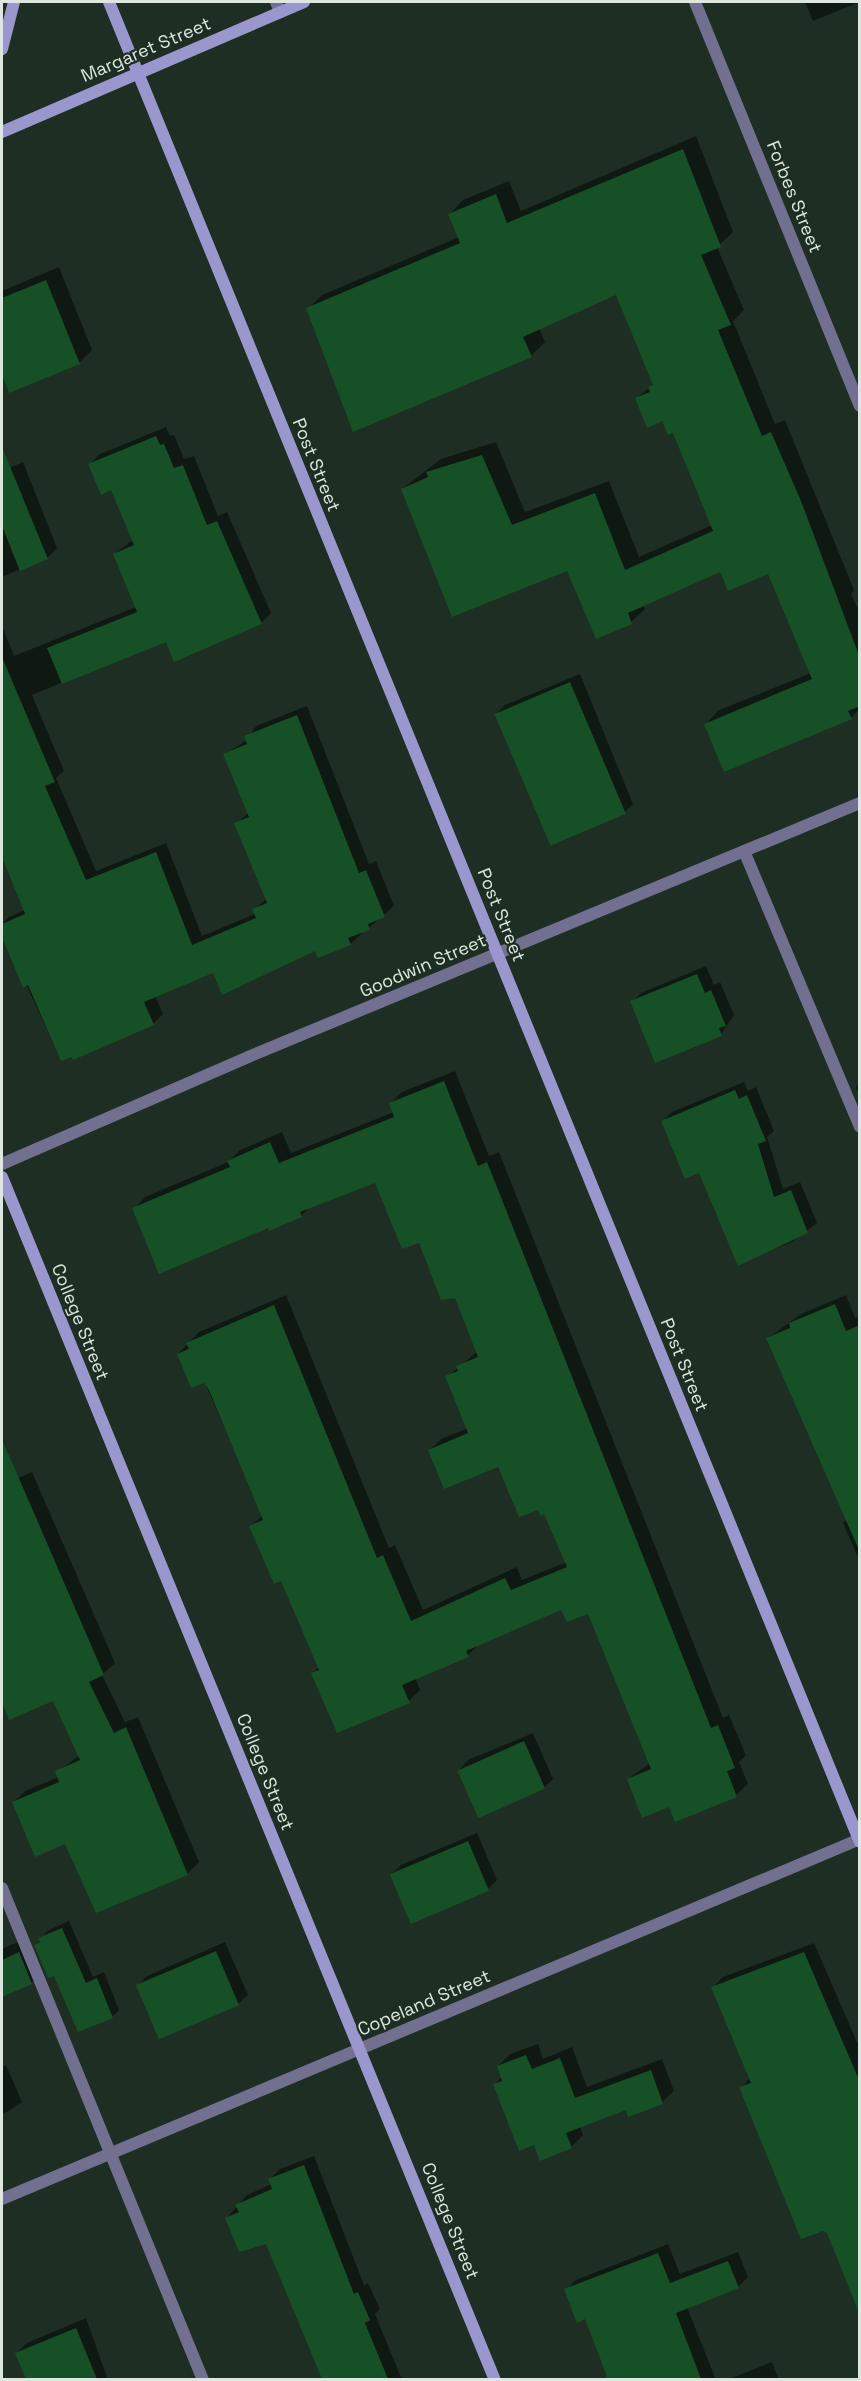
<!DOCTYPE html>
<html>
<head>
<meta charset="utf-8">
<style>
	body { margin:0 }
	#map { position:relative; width:861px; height:2381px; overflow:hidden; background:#1f2e22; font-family:"Space Grotesk",sans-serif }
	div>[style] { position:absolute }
	.shadow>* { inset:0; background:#0007 }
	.building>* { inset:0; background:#165026; transform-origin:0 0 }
	.lane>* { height:12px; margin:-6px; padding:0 6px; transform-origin:6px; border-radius:6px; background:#717091 }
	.street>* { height:12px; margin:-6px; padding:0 6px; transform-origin:6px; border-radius:6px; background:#717091 }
	.secondary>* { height:12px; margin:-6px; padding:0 6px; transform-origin:6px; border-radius:6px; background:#9997cd }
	span { translate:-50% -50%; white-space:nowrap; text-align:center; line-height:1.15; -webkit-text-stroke:4.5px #1f2e22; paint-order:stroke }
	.street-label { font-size:18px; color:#dde7de }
	.frame { position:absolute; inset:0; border:3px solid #dde7de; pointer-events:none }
</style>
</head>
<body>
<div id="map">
	<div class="shadow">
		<i style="clip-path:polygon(805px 2px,860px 2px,813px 21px)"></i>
		<i style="clip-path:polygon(696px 136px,733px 232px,717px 247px,744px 310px,733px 321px,775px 424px,785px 420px,854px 590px,851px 594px,860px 613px,860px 709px,851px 718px,706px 724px,719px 710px,811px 673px,769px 572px,721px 570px,643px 605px,645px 609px,631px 622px,568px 569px,402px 489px,441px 459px,496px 442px,525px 512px,609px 481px,639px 557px,712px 525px,674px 431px,637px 398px,654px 383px,616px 293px,539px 328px,545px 342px,531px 356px,308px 309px,322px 295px,459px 237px,450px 214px,463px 200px,509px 181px,521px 211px)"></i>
		<i style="clip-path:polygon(59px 267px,92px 350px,79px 363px,10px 391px,2px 371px,2px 291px)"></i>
		<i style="clip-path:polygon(166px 427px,170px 436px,174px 435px,184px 459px,194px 456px,218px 516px,227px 512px,271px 613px,261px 623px,166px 640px,32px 695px,64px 771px,56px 778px,96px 871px,166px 843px,202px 936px,255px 914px,254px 910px,267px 898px,236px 824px,248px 813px,225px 754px,247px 740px,256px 726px,307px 706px,369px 864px,376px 861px,394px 906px,350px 944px,214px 971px,155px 995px,163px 1014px,153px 1024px,61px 1060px,2px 932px,2px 924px,9px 917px,25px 910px,2px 853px,2px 626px,14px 656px,136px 607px,114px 554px,133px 540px,112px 489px,90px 464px,100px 454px)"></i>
		<i style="clip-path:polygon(23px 462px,57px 548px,47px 558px,2px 577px,2px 471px)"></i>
		<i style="clip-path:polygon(580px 674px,633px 804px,624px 813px,496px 714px,505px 705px)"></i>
		<i style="clip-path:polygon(706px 966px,714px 985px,720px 982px,734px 1015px,721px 1034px,632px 1002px,641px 993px)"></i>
		<i style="clip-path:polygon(455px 1071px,489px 1156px,499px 1152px,723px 1718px,729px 1715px,746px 1755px,739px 1762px,748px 1784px,736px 1795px,676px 1820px,670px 1805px,628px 1779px,650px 1763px,589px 1612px,562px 1608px,479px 1644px,468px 1655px,415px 1678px,420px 1690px,409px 1701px,313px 1673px,319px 1667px,282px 1579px,251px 1526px,263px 1515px,204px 1381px,178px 1354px,199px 1332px,286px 1295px,389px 1548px,395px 1545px,423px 1610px,517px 1567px,522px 1580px,567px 1562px,545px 1512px,498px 1465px,430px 1450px,441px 1439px,468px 1428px,447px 1377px,478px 1351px,456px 1297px,376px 1181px,311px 1206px,301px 1216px,269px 1226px,134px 1209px,145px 1197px,228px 1162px,240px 1150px,282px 1132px,291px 1153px,394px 1112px,390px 1104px,402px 1092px)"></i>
		<i style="clip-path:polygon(744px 1082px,748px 1091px,756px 1087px,774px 1131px,767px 1137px,783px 1189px,800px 1182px,817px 1223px,792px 1242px,738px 1264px,700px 1171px,663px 1121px,672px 1112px)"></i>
		<i style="clip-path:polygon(860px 1083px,860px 1095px,856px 1087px)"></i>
		<i style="clip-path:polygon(846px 1295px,855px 1318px,860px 1316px,860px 1562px,843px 1523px,847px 1519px,768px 1338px,801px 1314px)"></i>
		<i style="clip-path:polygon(2px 1437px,18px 1478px,32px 1472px,115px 1663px,102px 1675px,125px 1722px,138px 1717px,199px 1862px,187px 1874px,97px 1912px,66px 1842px,14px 1802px,25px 1791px,59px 1777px,57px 1772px,80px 1755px,54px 1699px,10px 1718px,2px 1699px)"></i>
		<i style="clip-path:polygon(533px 1733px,553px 1779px,544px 1788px,459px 1770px,468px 1760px)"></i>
		<i style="clip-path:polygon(477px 1833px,497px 1880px,488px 1889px,392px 1874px,401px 1865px)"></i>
		<i style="clip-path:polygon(69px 1921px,93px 1977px,104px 1972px,119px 2010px,112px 2017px,36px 1945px,47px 1931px)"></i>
		<i style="clip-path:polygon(20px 1941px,41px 1974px,31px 1983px,2px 1995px,2px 1949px)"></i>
		<i style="clip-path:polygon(225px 1942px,248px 1995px,238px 2004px,138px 1985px,147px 1976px)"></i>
		<i style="clip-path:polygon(814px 1943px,860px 2049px,860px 2312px,828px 2232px,741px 2088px,750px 2078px,713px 1987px,723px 1977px)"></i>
		<i style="clip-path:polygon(538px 2044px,543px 2059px,572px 2047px,587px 2087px,662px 2059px,674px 2091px,662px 2102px,627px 2108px,580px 2126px,583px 2135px,571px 2147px,535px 2143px,495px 2084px,502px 2077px,498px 2066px,510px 2054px)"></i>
		<i style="clip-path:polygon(6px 2065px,22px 2102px,2px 2115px,2px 2067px)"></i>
		<i style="clip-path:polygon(314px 2156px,364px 2285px,368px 2283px,380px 2309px,375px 2314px,402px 2380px,324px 2380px,267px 2242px,227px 2218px,247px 2195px,272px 2184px,270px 2179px,280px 2169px)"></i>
		<i style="clip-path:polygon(668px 2244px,680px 2274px,738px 2252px,748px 2277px,738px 2287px,687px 2307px,716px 2380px,609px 2380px,586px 2318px,566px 2290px,576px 2280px)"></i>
		<i style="clip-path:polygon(86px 2318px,108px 2380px,27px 2380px,17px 2353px,27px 2343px)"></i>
		<i style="clip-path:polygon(772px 2362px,779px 2380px,727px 2380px)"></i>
	</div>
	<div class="building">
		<i style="clip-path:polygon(683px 149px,721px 247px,701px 255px,731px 325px,718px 330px,762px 436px,771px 432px,801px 501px,860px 658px,860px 706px,848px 711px,852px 719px,724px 772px,704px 724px,812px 679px,768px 574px,728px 591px,720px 572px,628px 613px,632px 624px,596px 639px,567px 571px,452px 617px,401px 489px,428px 477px,426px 472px,482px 455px,512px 525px,595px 493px,625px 570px,713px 531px,673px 433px,668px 435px,662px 421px,647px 428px,635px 398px,650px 392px,648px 387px,653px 385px,616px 295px,523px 337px,532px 357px,353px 432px,306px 308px,460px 243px,448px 214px,496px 194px,507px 223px)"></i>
		<i style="clip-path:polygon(46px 280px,80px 364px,9px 393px,2px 375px,2px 298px)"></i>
		<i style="clip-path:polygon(156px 436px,160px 445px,164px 444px,174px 468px,183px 465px,207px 525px,217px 521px,262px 624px,174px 662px,166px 642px,62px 684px,47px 648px,137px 612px,113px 554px,134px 545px,111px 490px,101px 495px,88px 464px)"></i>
		<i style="clip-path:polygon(2px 447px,48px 559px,20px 571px,2px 526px)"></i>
		<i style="clip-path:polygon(2px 657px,55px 782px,45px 786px,86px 880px,156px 852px,192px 945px,256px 918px,252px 909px,267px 903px,234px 823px,249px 817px,223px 754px,247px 744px,244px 736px,297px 715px,359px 873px,366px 870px,385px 917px,368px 924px,370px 930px,348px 938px,351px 945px,318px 958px,315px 951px,222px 995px,213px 973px,144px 1002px,154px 1025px,73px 1060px,72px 1057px,61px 1061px,28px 985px,23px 988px,2px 937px,2px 924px,25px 914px,2px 857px)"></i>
		<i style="left:570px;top:682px;width:143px;height:82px;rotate:67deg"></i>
		<i style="clip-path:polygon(697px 974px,705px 993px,711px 990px,726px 1026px,719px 1028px,722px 1036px,655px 1063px,630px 1001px)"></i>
		<i style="clip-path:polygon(444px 1081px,478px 1166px,487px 1162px,711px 1728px,718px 1725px,735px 1768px,727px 1771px,737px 1797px,675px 1822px,669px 1807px,642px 1818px,627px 1779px,651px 1769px,588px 1614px,567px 1622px,561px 1610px,466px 1651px,469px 1657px,402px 1685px,410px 1703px,337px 1733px,311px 1673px,319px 1670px,281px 1581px,274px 1584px,249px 1526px,263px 1520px,209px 1390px,204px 1383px,191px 1388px,177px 1354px,189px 1349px,186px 1343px,274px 1305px,377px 1558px,383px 1555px,411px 1621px,505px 1578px,511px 1590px,567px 1567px,544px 1514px,541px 1516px,538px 1510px,519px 1517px,498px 1467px,444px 1489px,428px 1450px,468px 1433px,445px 1376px,458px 1371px,456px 1366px,478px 1357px,455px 1298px,441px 1300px,419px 1243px,402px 1249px,375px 1183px,300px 1212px,302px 1217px,269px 1231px,268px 1228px,159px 1274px,132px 1208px,230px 1167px,227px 1161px,270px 1142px,279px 1163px,394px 1117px,389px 1103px)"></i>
		<i style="clip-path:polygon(735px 1090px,739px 1099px,747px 1095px,766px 1141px,758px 1144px,774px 1197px,791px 1190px,808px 1233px,738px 1266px,699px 1173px,685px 1179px,661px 1121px)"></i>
		<i style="clip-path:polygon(835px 1304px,846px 1331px,860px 1325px,859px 1550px,766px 1338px,790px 1328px,789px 1323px)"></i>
		<i style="clip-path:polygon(2px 1439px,104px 1675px,89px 1682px,114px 1733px,126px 1727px,188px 1875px,96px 1913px,65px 1844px,35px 1857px,12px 1802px,59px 1782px,55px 1771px,80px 1760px,53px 1701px,9px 1720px,2px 1702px)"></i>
		<i style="left:524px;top:1741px;width:52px;height:73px;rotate:66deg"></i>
		<i style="left:468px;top:1841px;width:54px;height:85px;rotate:67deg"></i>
		<i style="clip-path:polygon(62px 1928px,86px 1983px,97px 1978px,113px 2018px,78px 2032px,54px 1976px,48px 1978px,34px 1945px,40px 1942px,38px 1938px)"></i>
		<i style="left:216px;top:1951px;width:59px;height:87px;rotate:67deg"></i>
		<i style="clip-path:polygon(19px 1952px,32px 1984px,2px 1997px,2px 1960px)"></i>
		<i style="clip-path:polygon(804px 1952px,860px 2082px,858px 2310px,827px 2233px,823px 2231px,801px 2239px,739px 2087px,751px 2083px,711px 1987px)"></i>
		<i style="clip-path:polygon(526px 2055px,532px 2069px,560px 2058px,575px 2098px,651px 2070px,663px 2104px,628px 2117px,626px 2110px,566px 2133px,572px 2148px,540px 2161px,534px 2145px,519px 2151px,493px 2084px,502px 2081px,497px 2066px)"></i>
		<i style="clip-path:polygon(304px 2165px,354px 2294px,358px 2292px,370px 2320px,365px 2323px,388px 2379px,322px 2379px,266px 2244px,239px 2252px,225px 2218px,239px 2212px,235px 2205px,272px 2189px,268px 2179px)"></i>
		<i style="clip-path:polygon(658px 2253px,670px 2283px,728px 2261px,739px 2288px,676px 2313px,701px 2379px,608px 2379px,585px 2319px,577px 2323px,564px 2289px)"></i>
		<i style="clip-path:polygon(76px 2328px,97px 2379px,26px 2379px,15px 2353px)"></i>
	</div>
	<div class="lane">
		<i style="left:276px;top:2px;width:11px;rotate:68deg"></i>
		<i style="left:744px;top:851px;width:299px;rotate:67.2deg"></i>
		<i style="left:2px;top:1888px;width:531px;rotate:67.78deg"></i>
	</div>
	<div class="street">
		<i style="left:695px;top:2px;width:436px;rotate:67.8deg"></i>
		<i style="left:2px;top:1164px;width:268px;rotate:-23.5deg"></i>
		<i style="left:248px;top:1057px;width:663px;rotate:-22.54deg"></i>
		<i style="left:2px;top:2199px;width:930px;rotate:-22.76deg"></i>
	</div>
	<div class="secondary">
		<i style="left:109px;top:2px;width:1987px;rotate:67.8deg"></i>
		<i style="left:2px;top:49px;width:49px;rotate:-75.7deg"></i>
		<i style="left:2px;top:132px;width:329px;rotate:-23.3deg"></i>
		<i style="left:2px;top:1177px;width:1300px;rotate:67.72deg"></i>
	</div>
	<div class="street-label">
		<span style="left:146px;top:50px;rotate:-23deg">Margaret Street</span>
		<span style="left:794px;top:197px;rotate:68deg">Forbes Street</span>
		<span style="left:316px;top:465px;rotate:68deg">Post Street</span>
		<span style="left:501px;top:915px;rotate:68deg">Post Street</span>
		<span style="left:423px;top:966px;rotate:-23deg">Goodwin Street</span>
		<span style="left:80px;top:1322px;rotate:68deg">College Street</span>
		<span style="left:684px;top:1365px;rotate:68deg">Post Street</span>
		<span style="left:265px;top:1772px;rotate:68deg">College Street</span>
		<span style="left:424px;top:2003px;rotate:-23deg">Copeland Street</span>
		<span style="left:450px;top:2221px;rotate:68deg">College Street</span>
	</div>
	<div class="frame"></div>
</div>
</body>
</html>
